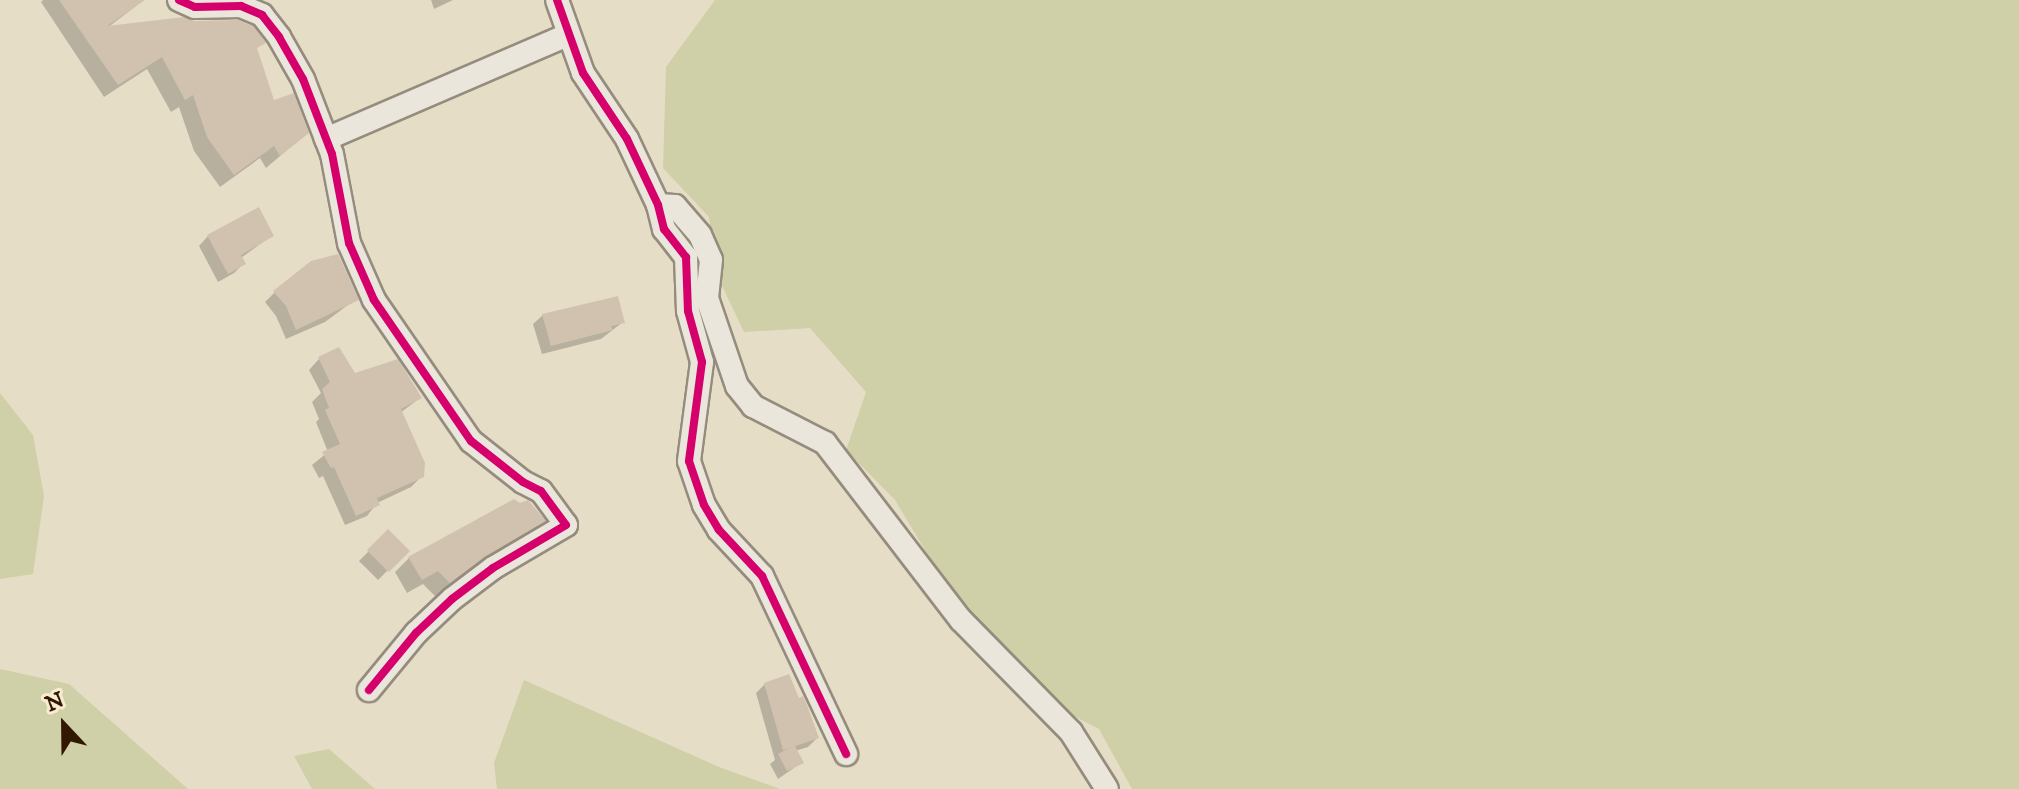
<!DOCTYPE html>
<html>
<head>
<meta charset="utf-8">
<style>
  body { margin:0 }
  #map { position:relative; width:2019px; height:789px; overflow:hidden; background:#e6ddc7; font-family:"IM FELL DW Pica",serif }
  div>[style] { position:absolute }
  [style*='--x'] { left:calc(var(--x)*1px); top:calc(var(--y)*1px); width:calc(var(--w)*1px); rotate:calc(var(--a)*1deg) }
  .green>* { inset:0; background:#cfcfa8 }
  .shadow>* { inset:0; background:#0003; transform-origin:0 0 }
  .building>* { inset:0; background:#d1c2b0; transform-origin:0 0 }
  .roads { filter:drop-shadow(2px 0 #958c7d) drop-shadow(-2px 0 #958c7d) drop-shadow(0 2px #958c7d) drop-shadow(0 -2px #958c7d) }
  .street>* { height:22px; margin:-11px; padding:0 11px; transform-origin:11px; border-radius:11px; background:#eae6db }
  .cycleway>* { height:8px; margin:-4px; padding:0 4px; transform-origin:4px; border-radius:4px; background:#d6006c }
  span { translate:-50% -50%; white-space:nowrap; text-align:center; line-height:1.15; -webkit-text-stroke:6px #f7ecd2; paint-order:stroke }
  .north { position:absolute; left:24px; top:685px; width:80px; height:80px; -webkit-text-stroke:6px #f7ecd2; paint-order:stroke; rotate:338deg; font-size:22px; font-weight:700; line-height:32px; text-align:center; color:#331801 }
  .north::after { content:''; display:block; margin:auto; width:28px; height:36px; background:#331801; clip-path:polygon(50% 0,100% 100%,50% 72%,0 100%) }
</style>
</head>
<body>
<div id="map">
  <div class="green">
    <i style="clip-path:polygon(715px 0,2019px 0,2019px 789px,1132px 789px,1099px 729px,1068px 713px,987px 654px,895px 500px,846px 450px,866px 392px,810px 328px,744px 332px,715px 271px,709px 217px,663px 168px,666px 67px)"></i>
    <i style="clip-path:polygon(0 393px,33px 435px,44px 496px,33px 574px,0 579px)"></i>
    <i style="clip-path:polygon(0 669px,69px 684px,188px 789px,0 789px)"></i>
    <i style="clip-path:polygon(524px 680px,719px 767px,780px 789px,497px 789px,494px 763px)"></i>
    <i style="clip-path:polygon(329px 749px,375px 789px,312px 789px,294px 756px)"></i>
  </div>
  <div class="shadow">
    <i style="clip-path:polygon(43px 0,144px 0,107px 28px,263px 42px,255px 50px,273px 103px,307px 133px,266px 168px,260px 158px,220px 187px,194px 151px,179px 107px,171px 112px,147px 69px,104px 97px,41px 2px)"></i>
    <i style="clip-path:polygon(431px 0,453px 0,434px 9px)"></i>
    <i style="clip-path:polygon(208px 236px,271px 236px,241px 258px,244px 263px,234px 273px,218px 282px,199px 246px)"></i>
    <i style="clip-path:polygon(275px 292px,356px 299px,325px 322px,286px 339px,276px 316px,265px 302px)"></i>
    <i style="clip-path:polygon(543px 315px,623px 322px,601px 339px,542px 354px,533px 324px)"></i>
    <i style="clip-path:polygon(319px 359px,354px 375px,420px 398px,400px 413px,422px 476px,411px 487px,377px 503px,367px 516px,345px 525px,323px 476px,319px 478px,312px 465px,328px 452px,316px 422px,319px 419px,312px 402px,321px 393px,309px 370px)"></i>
    <i style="clip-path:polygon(543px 521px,529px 534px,469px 570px,435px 596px,423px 584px,407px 593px,395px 572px,409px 558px)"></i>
    <i style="left:388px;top:532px;width:27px;height:41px;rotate:45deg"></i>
    <i style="clip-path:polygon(765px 684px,817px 738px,808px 747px,795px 751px,801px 763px,778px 779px,770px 764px,775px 760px,756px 693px)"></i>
  </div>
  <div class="building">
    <i style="clip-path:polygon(59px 0,145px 0,107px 26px,184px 17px,195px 21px,238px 20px,253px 26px,266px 43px,257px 48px,274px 100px,294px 93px,309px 133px,280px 156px,274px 146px,234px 175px,207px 137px,193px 95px,185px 100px,162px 57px,118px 85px)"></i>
    <i style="clip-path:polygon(259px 207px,274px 236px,241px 255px,246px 264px,228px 274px,207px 235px)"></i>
    <i style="clip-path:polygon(338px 254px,359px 300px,296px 330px,286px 306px,273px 291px,311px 261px)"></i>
    <i style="clip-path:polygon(618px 296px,625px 323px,611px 326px,613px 330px,551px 346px,542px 314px)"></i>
    <i style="clip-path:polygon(339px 347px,355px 373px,398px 359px,422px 398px,401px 409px,425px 463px,424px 477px,377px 498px,380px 505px,356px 516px,334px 467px,331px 468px,322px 452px,340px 444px,325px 410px,329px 408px,322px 389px,330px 382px,318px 357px)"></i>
    <i style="clip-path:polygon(514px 499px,520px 503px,528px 500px,546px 521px,486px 556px,450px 583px,438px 571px,422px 580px,408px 557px)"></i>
    <i style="left:388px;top:529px;width:31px;height:30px;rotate:45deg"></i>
    <i style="clip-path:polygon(789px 674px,799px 698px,803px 696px,807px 705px,819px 738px,795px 746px,804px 763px,787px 771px,778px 754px,789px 748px,783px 750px,764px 683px)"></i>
  </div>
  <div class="roads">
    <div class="street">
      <i style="--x:179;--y:0;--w:17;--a:24"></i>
      <i style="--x:195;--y:7;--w:46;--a:-1.2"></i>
      <i style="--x:241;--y:6;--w:23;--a:23"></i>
      <i style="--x:262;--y:15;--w:28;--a:52"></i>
      <i style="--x:279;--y:37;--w:48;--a:60.3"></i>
      <i style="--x:303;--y:79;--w:80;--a:68.9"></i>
      <i style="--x:332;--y:154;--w:91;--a:79.2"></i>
      <i style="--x:349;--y:243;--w:62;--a:66.3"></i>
      <i style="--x:374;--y:300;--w:171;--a:55.5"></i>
      <i style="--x:471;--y:441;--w:66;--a:38.3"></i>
      <i style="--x:523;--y:482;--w:20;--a:27"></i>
      <i style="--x:541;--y:491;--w:42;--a:53.7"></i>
      <i style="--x:566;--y:525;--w:85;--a:149.5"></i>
      <i style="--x:493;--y:568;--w:51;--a:142.9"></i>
      <i style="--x:452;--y:599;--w:50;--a:136.6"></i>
      <i style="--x:416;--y:633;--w:74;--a:129.5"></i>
      <i style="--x:557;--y:0;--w:77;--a:70.4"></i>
      <i style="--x:583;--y:73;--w:79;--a:56.3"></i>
      <i style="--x:627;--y:139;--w:73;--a:64.8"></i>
      <i style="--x:658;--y:205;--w:25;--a:76"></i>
      <i style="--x:664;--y:229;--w:36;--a:52"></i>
      <i style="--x:686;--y:257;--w:54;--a:87.9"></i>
      <i style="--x:688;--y:311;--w:53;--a:74.6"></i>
      <i style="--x:702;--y:362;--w:100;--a:97.5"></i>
      <i style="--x:689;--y:461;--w:46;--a:71.2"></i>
      <i style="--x:704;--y:505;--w:29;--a:59"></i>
      <i style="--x:719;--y:530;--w:63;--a:46.9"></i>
      <i style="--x:762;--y:576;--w:197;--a:64.7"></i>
      <i style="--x:326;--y:139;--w:263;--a:-23.3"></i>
      <i style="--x:658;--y:205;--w:17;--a:3"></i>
      <i style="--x:675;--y:206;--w:38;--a:49"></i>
      <i style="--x:700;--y:235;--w:27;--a:66"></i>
      <i style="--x:711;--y:260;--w:38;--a:96"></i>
      <i style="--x:707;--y:298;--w:93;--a:71.2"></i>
      <i style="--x:737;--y:386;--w:26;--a:51"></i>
      <i style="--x:753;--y:406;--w:81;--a:27.2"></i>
      <i style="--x:825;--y:443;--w:223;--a:52.5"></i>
      <i style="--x:961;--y:620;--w:157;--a:45.5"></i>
      <i style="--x:1071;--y:732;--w:67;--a:57.7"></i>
    </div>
  </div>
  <div class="cycleway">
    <i style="--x:179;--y:0;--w:17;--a:24"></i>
    <i style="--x:195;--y:7;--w:46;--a:-1.2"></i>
    <i style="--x:241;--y:6;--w:23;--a:23"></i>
    <i style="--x:262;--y:15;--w:28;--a:52"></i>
    <i style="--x:279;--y:37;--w:48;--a:60.3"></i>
    <i style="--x:303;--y:79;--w:80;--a:68.9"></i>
    <i style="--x:332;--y:154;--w:91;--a:79.2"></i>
    <i style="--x:349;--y:243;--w:62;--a:66.3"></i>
    <i style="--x:374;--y:300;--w:171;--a:55.5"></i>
    <i style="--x:471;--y:441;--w:66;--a:38.3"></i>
    <i style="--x:523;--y:482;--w:20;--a:27"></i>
    <i style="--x:541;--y:491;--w:42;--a:53.7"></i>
    <i style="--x:566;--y:525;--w:85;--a:149.5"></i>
    <i style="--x:493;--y:568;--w:51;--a:142.9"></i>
    <i style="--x:452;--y:599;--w:50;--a:136.6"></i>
    <i style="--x:416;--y:633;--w:74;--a:129.5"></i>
    <i style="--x:557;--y:0;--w:77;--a:70.4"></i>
    <i style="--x:583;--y:73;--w:79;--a:56.3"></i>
    <i style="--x:627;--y:139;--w:73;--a:64.8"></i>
    <i style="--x:658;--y:205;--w:25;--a:76"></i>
    <i style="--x:664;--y:229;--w:36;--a:52"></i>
    <i style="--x:686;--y:257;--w:54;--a:87.9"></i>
    <i style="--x:688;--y:311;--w:53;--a:74.6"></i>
    <i style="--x:702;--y:362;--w:100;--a:97.5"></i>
    <i style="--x:689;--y:461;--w:46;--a:71.2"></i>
    <i style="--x:704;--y:505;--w:29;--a:59"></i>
    <i style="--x:719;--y:530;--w:63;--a:46.9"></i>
    <i style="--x:762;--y:576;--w:197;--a:64.7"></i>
  </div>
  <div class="north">N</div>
</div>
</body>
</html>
